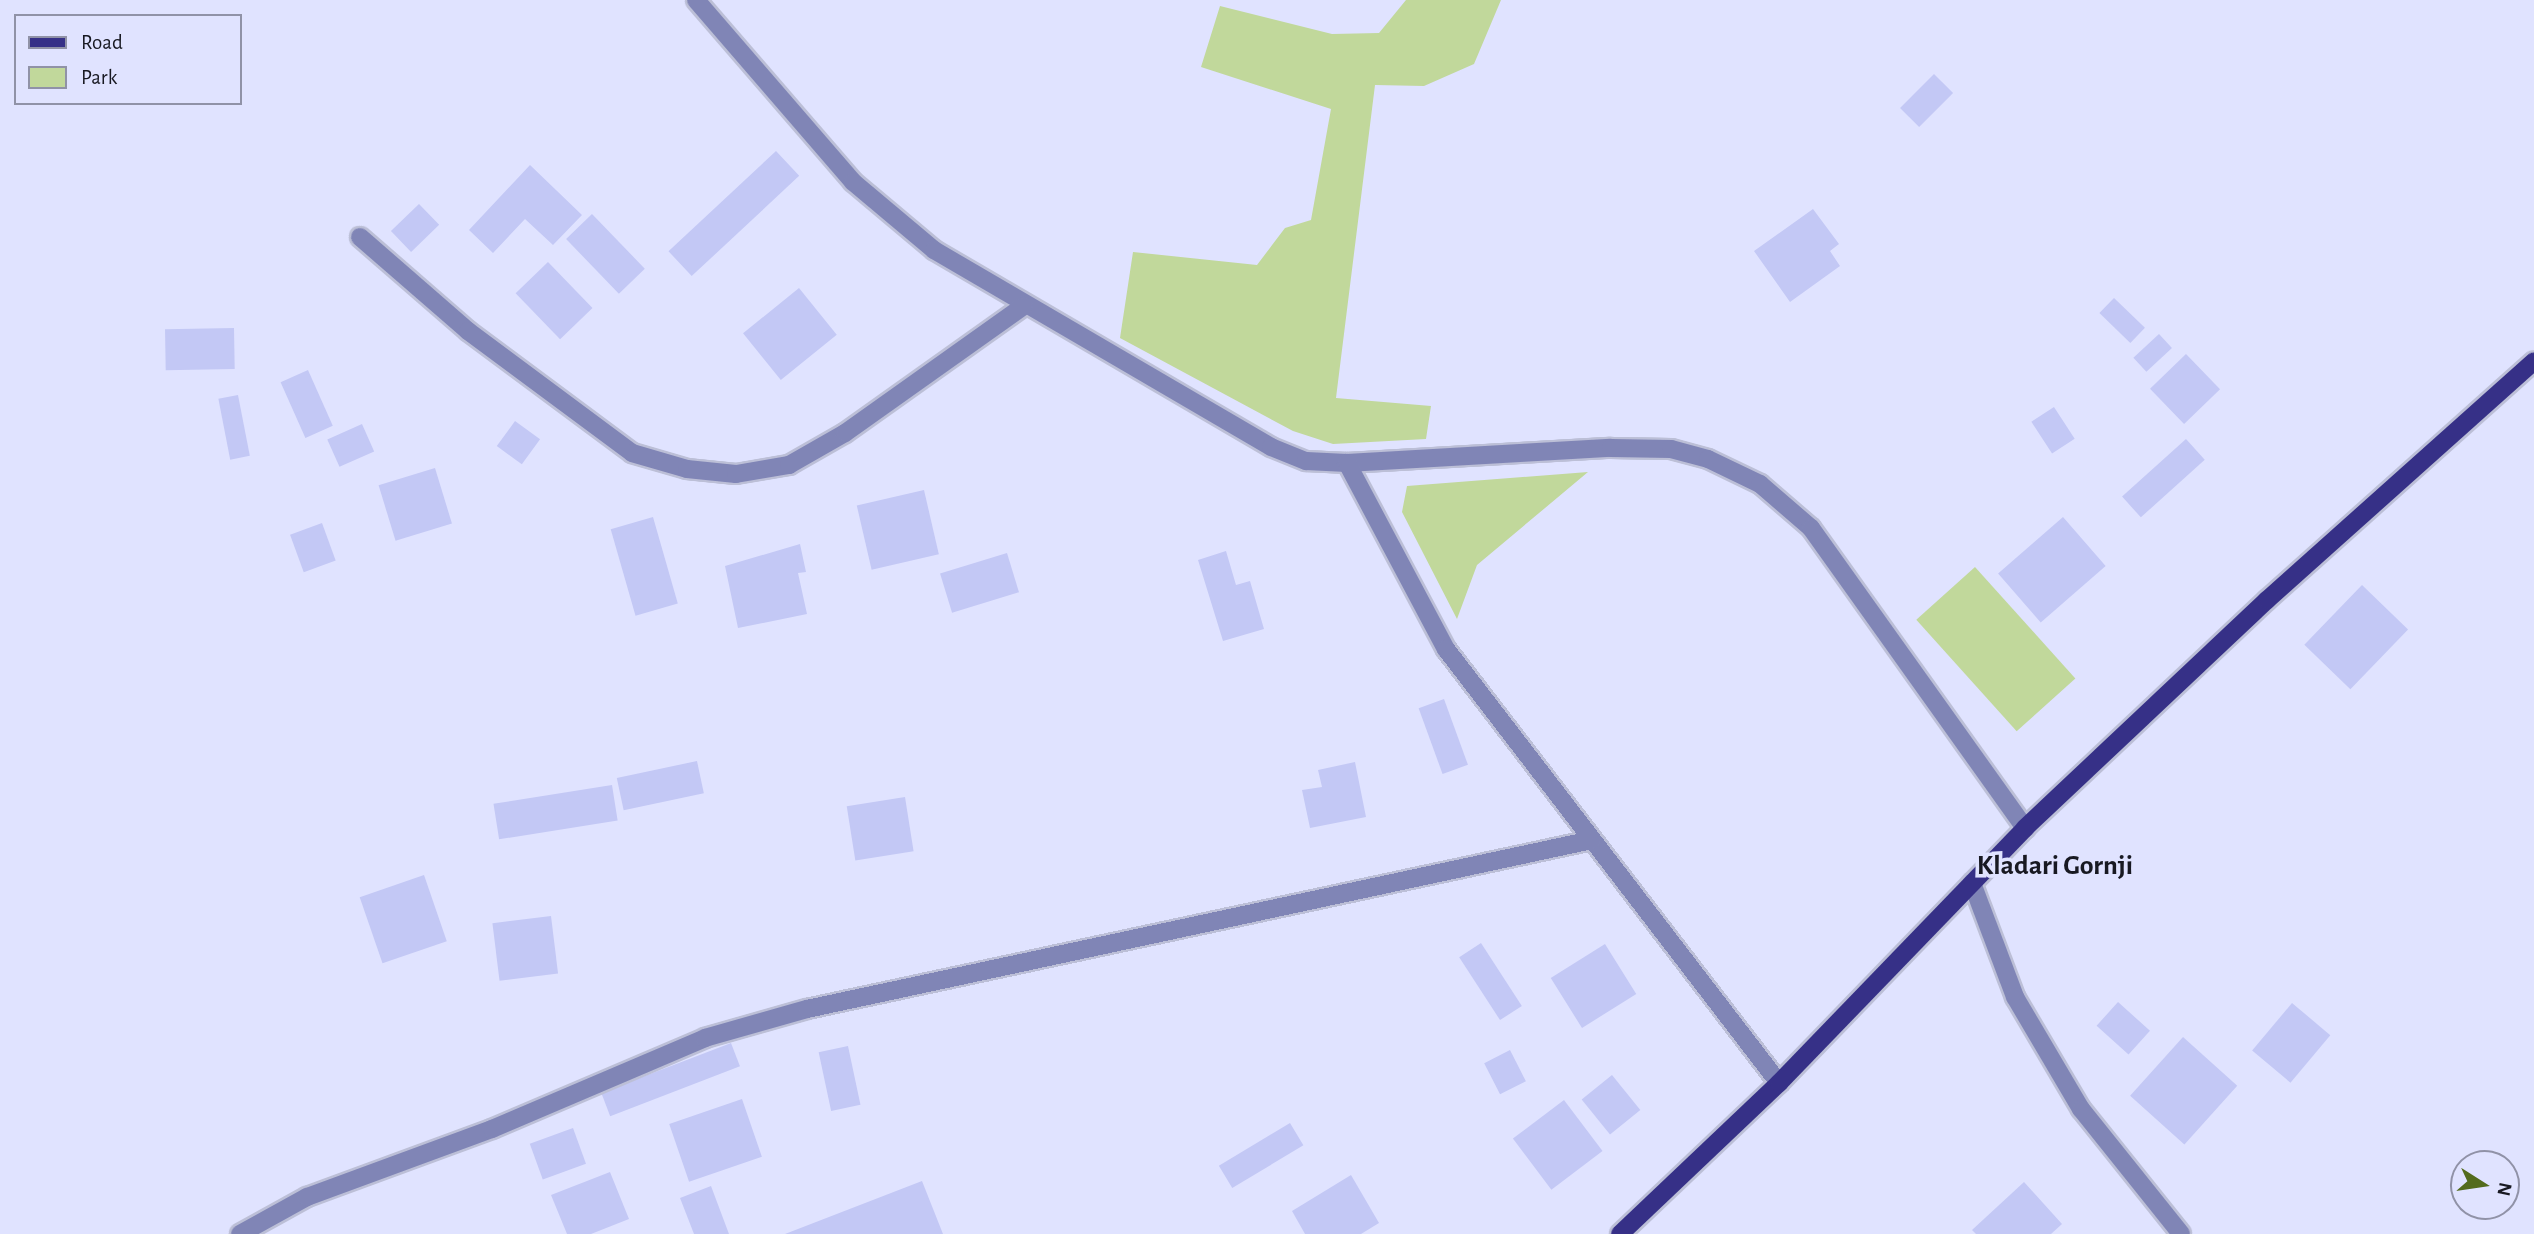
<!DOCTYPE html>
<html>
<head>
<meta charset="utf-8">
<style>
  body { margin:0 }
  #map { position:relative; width:2534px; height:1234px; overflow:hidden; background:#e0e3ff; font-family:"Alegreya Sans",sans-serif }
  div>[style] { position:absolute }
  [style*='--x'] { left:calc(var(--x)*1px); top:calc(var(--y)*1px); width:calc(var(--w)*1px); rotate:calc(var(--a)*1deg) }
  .green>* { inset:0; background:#c1d89b; transform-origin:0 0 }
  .building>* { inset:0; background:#c3c8f5; transform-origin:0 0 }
  .roads { filter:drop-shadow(2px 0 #bcbfd7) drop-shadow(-2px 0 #bcbfd7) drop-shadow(0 2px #bcbfd7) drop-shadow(0 -2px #bcbfd7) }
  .minor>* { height:18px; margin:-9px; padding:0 9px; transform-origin:9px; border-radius:9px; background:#8085b6 }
  .primary>* { height:18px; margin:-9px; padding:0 9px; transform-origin:9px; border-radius:9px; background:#363087 }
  span { translate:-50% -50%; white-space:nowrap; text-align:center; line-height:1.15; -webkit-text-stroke:7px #e0e3ff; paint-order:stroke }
  .quarter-label { font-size:28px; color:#181922; font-weight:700 }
  .legend { position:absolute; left:14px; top:14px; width:228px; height:91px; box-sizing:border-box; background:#e0e3ff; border:2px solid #9092a7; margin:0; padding:9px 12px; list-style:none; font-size:21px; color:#181922 }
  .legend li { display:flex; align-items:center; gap:14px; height:35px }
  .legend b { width:35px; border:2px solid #9092a7 }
  .north { position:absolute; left:2450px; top:1150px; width:70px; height:70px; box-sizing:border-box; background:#e0e3ff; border:2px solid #9092a7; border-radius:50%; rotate:102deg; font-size:19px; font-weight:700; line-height:28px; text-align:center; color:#181922 }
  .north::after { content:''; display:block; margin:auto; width:24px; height:32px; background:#536b1c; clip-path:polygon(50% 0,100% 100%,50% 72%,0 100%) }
</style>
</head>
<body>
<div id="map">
  <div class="green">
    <i style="clip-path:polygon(1406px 0,1501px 0,1474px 64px,1424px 86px,1375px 85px,1336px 398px,1431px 406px,1426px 439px,1333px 444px,1293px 431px,1120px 338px,1133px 252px,1257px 265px,1285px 228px,1311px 220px,1331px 109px,1201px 67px,1220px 6px,1332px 34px,1379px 33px)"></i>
    <i style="clip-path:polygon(1588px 472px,1477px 565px,1457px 619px,1402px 512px,1407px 486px)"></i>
    <i style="left:1975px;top:567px;width:150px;height:79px;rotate:48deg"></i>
  </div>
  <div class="building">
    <i style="left:1934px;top:74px;width:27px;height:48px;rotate:45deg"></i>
    <i style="left:776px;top:151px;width:34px;height:147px;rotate:47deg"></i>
    <i style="clip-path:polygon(530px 165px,582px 215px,553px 245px,525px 219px,493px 253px,469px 230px)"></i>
    <i style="left:419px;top:204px;width:29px;height:39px;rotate:46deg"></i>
    <i style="clip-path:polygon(1813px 209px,1839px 244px,1830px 251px,1840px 266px,1790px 302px,1754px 251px)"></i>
    <i style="left:592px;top:214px;width:76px;height:36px;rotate:46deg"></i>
    <i style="left:548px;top:262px;width:64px;height:45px;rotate:46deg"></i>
    <i style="left:799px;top:288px;width:60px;height:72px;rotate:51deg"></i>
    <i style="left:2114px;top:298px;width:43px;height:21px;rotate:44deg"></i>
    <i style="left:234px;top:328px;width:41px;height:69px;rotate:89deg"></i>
    <i style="left:2159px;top:334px;width:19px;height:35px;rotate:47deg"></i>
    <i style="left:2186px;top:354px;width:49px;height:50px;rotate:46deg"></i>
    <i style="left:308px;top:370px;width:61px;height:30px;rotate:66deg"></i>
    <i style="left:238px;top:395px;width:62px;height:20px;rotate:79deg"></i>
    <i style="left:2054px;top:407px;width:38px;height:27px;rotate:57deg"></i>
    <i style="left:515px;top:421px;width:31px;height:31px;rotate:36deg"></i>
    <i style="left:362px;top:424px;width:30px;height:38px;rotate:66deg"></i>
    <i style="left:2186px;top:439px;width:28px;height:86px;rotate:48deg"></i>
    <i style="left:435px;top:468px;width:58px;height:59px;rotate:73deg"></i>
    <i style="left:924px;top:490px;width:66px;height:69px;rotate:77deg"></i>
    <i style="left:653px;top:517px;width:90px;height:44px;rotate:74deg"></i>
    <i style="left:2063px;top:517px;width:65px;height:86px;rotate:49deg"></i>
    <i style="left:322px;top:523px;width:40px;height:34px;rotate:70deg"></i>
    <i style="clip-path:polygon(800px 544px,806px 572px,798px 573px,807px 614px,738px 628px,725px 566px)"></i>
    <i style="clip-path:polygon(1226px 551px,1236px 585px,1250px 581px,1264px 629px,1223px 641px,1198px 560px)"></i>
    <i style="left:1007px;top:553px;width:41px;height:70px;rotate:73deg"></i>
    <i style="left:2362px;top:585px;width:64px;height:83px;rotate:44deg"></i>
    <i style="left:1444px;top:699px;width:70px;height:27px;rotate:70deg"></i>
    <i style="left:697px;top:761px;width:33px;height:82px;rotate:78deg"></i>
    <i style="clip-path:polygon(1355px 762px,1366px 817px,1310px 828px,1302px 790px,1322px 787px,1318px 770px)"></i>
    <i style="left:612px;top:785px;width:36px;height:120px;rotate:81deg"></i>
    <i style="left:905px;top:797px;width:55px;height:59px;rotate:81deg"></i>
    <i style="left:424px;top:875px;width:70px;height:68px;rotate:71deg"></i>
    <i style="left:551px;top:916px;width:58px;height:59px;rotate:83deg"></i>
    <i style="left:1481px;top:943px;width:75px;height:26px;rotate:57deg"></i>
    <i style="left:1605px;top:944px;width:59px;height:64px;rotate:58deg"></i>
    <i style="left:2118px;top:1002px;width:43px;height:32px;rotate:42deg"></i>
    <i style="left:2292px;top:1003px;width:50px;height:62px;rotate:40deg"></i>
    <i style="left:2183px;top:1037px;width:73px;height:79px;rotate:42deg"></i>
    <i style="left:731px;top:1043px;width:25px;height:139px;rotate:69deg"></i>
    <i style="left:848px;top:1046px;width:60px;height:30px;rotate:78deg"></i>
    <i style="left:1510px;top:1050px;width:35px;height:29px;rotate:63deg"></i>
    <i style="left:1612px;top:1075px;width:45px;height:39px;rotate:51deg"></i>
    <i style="left:742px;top:1099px;width:61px;height:77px;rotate:71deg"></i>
    <i style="left:1564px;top:1100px;width:64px;height:64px;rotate:53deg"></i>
    <i style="left:1290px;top:1123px;width:26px;height:83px;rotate:59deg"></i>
    <i style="left:573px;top:1128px;width:38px;height:46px;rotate:70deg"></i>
    <i style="clip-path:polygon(610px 1172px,629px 1219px,591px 1234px,567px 1234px,551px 1195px)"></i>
    <i style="clip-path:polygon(1351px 1175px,1379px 1223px,1361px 1234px,1305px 1234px,1292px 1211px)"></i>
    <i style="clip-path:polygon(922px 1181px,943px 1234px,785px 1234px)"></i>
    <i style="clip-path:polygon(2024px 1182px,2062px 1224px,2051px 1234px,1976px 1234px,1972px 1230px)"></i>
    <i style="clip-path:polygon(711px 1186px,729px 1234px,694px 1234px,680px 1198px)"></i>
  </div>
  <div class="roads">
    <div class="minor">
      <i style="--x:696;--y:0;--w:240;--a:49.2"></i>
      <i style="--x:853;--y:182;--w:106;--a:40"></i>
      <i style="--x:934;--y:250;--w:390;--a:30.3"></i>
      <i style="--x:1271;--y:447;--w:38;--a:22"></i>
      <i style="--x:1306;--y:461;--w:41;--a:2.8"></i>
      <i style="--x:1347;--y:463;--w:264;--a:-3.3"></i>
      <i style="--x:1611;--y:448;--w:60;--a:1"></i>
      <i style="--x:1671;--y:449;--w:38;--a:15"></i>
      <i style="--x:1708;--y:459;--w:58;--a:25.7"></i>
      <i style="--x:1760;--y:484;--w:67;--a:40.8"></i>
      <i style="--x:1811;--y:528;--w:369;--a:54.5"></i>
      <i style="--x:360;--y:237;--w:143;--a:41"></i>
      <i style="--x:468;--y:331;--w:204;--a:36.6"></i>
      <i style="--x:632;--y:453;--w:57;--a:16.2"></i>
      <i style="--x:687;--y:469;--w:49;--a:5.8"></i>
      <i style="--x:736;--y:474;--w:54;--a:-9.6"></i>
      <i style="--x:789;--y:465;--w:64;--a:-29.7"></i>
      <i style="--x:845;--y:433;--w:219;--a:-35.4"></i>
      <i style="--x:1347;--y:463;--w:211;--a:62"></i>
      <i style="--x:1446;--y:649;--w:547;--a:52.5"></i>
      <i style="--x:1972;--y:883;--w:122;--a:69.3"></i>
      <i style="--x:2015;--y:997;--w:130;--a:59.5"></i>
      <i style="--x:2081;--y:1109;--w:160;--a:51.3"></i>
      <i style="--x:240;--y:1234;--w:77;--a:-28.9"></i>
      <i style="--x:307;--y:1197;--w:197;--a:-20.2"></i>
      <i style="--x:492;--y:1129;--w:232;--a:-23.1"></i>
      <i style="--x:705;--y:1038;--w:106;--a:-15.9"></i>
      <i style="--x:807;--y:1009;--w:803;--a:-12.15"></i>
    </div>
    <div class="primary">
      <i style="--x:1620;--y:1234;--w:219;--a:-43.5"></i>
      <i style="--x:1779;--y:1083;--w:354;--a:-46"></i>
      <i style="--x:2025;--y:828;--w:332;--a:-43.3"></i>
      <i style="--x:2267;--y:600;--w:358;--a:-41.8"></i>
    </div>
  </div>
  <div class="quarter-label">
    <span style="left:2055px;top:866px">Kladari Gornji</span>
  </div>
  <ul class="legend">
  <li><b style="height:9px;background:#363087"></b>Road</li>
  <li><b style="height:19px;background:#c1d89b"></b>Park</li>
  </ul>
  <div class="north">N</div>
</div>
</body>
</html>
